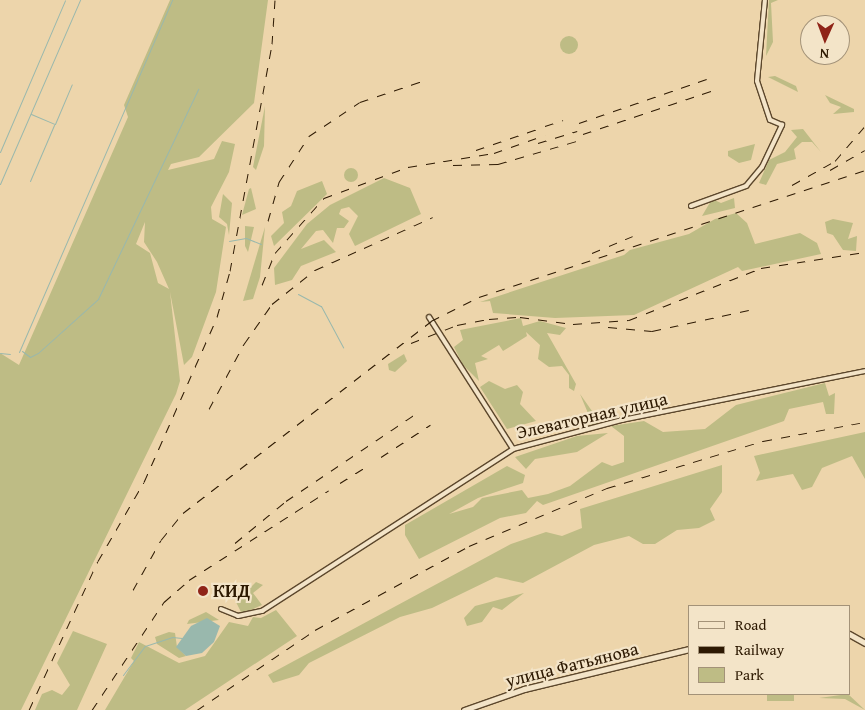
<!DOCTYPE html>
<html>
<head>
<meta charset="utf-8">
<style>
  body { margin:0 }
  #map { position:relative; width:865px; height:710px; overflow:hidden; background:#edd5ab; font-family:"Gentium Book Plus",serif }
  div>[style] { position:absolute }
  [style*='--x'] { left:calc(var(--x)*1px); top:calc(var(--y)*1px); width:calc(var(--w)*1px); rotate:calc(var(--a)*1deg) }
  .green>* { inset:0; background:#bebc85; transform-origin:0 0 }
  .round { border-radius:50% }
  .water>* { inset:0; background:#99b8ad }
  .stream>* { height:1px; margin:-0.5px; padding:0 0.5px; transform-origin:0.5px; border-radius:0.5px; background:#99b8ad }
  .roads { filter:drop-shadow(1px 0 #5c472c) drop-shadow(-1px 0 #5c472c) drop-shadow(0 1px #5c472c) drop-shadow(0 -1px #5c472c) }
  .minor>* { height:4px; margin:-2px; padding:0 2px; transform-origin:2px; border-radius:2px; background:#f3e4c8 }
  .tertiary>* { height:5px; margin:-2.5px; padding:0 2.5px; transform-origin:2.5px; border-radius:2.5px; background:#f3e4c8 }
  .rail>* { height:1px; margin-top:-0.5px; transform-origin:0; background:repeating-linear-gradient(90deg,#2c1801 0 9px,transparent 0 18px) }
  .dots>* { width:14px; height:14px; translate:-50% -50%; box-sizing:border-box; border:2px solid #f3e4c8; border-radius:50% }
  span { translate:-50% -50%; white-space:nowrap; text-align:center; line-height:1.15; -webkit-text-stroke:4.5px #f3e4c8; paint-order:stroke }
  .street-label { font-size:18px; color:#2c1801 }
  .poi-label { font-size:18px; color:#2c1801; font-weight:700 }
  .left { translate:0 -50%; text-align:left }
  .legend { position:absolute; left:688px; top:605px; width:162px; height:90px; box-sizing:border-box; background:#f3e4c8; border:1px solid #a39278; margin:0; padding:6px 9px; list-style:none; font-size:15px; color:#2c1801 }
  .legend li { display:flex; align-items:center; gap:10px; height:25px }
  .legend b { width:25px; border:1px solid #a39278 }
  .north { position:absolute; left:800px; top:15px; width:50px; height:50px; box-sizing:border-box; background:#f3e4c8; border:1px solid #a39278; border-radius:50%; rotate:182deg; font-size:14px; font-weight:700; line-height:20px; text-align:center; color:#2c1801 }
  .north::after { content:''; display:block; margin:auto; width:18px; height:22px; background:#8f2418; clip-path:polygon(50% 0,100% 100%,50% 72%,0 100%) }
</style>
</head>
<body>
<div id="map">
  <div class="green">
    <i style="clip-path:polygon(evenodd,170px 0,268px 0,254px 103px,199px 157px,171px 164px,168px 170px,214px 159px,222px 141px,235px 144px,229px 172px,211px 207px,212px 219px,226px 227px,216px 292px,192px 357px,184px 365px,170px 292px,180px 381px,176px 394px,21px 710px,0 710px,0 353px,19px 365px,128px 117px,124px 105px,170px 0,145px 222px,144px 242px,157px 262px,169px 289px,158px 283px,150px 253px,136px 244px,145px 222px)"></i>
    <i style="clip-path:polygon(769px 0,778px 0,771px 3px,773px 42px,766px 56px)"></i>
    <i class="round" style="left:560px;top:36px;width:18px;height:18px"></i>
    <i style="clip-path:polygon(775px 76px,796px 86px,798px 92px,768px 77px)"></i>
    <i style="clip-path:polygon(825px 95px,854px 109px,854px 112px,833px 114px,841px 107px,830px 103px)"></i>
    <i style="clip-path:polygon(265px 106px,264px 146px,256px 170px,253px 167px)"></i>
    <i style="clip-path:polygon(803px 129px,821px 152px,812px 142px,802px 142px,794px 149px,796px 159px,777px 164px,766px 185px,759px 183px,769px 160px,785px 152px,797px 137px,791px 130px)"></i>
    <i style="clip-path:polygon(755px 144px,751px 160px,739px 163px,728px 156px,728px 151px)"></i>
    <i class="round" style="left:344px;top:168px;width:14px;height:14px"></i>
    <i style="clip-path:polygon(384px 178px,410px 188px,421px 214px,355px 246px,349px 234px,358px 216px,349px 207px,341px 209px,339px 214px,349px 221px,344px 228px,337px 228px,333px 243px,323px 230px,316px 231px,301px 249px,324px 240px,336px 252px,301px 266px,292px 280px,275px 285px,274px 268px,307px 224px,330px 205px)"></i>
    <i style="clip-path:polygon(322px 181px,327px 194px,274px 246px,271px 236px,284px 223px,282px 212px,291px 206px,297px 191px)"></i>
    <i style="clip-path:polygon(251px 188px,256px 209px,242px 215px,249px 189px)"></i>
    <i style="clip-path:polygon(223px 194px,232px 203px,229px 235px,227px 224px,219px 217px)"></i>
    <i style="clip-path:polygon(734px 198px,735px 208px,702px 216px,712px 199px,721px 203px)"></i>
    <i style="clip-path:polygon(736px 213px,747px 223px,755px 244px,800px 233px,817px 243px,821px 254px,742px 271px,738px 267px,634px 315px,555px 318px,493px 313px,490px 301px,480px 302px,624px 255px,630px 250px,689px 234px,715px 219px)"></i>
    <i style="clip-path:polygon(833px 219px,853px 223px,848px 239px,857px 236px,856px 251px,843px 250px,833px 235px,827px 233px,825px 222px)"></i>
    <i style="clip-path:polygon(245px 226px,254px 227px,248px 252px,245px 246px)"></i>
    <i style="clip-path:polygon(265px 227px,260px 277px,253px 299px,243px 301px)"></i>
    <i style="clip-path:polygon(521px 318px,523px 326px,540px 321px,566px 328px,560px 335px,547px 333px,576px 384px,574px 391px,569px 388px,569px 375px,562px 366px,549px 367px,538px 359px,540px 345px,526px 332px,527px 336px,503px 351px,499px 345px,481px 356px,488px 359px,475px 363px,479px 381px,463px 365px,454px 347px,463px 340px,460px 330px)"></i>
    <i style="clip-path:polygon(404px 354px,407px 361px,395px 372px,389px 370px,388px 364px)"></i>
    <i style="clip-path:polygon(489px 381px,505px 389px,517px 385px,523px 392px,520px 404px,536px 421px,507px 429px,480px 387px)"></i>
    <i style="clip-path:polygon(825px 383px,829px 396px,835px 393px,834px 414px,826px 414px,823px 402px,789px 409px,784px 421px,543px 505px,537px 501px,526px 513px,500px 518px,419px 559px,405px 535px,405px 525px,507px 466px,525px 475px,523px 483px,478px 498px,449px 514px,473px 507px,482px 498px,522px 490px,528px 498px,548px 494px,570px 486px,602px 462px,612px 466px,624px 462px,624px 436px,611px 426px,644px 421px,663px 432px,705px 429px,736px 405px)"></i>
    <i style="clip-path:polygon(580px 394px,599px 421px,596px 425px,584px 424px,590px 418px)"></i>
    <i style="clip-path:polygon(865px 432px,865px 479px,852px 456px,822px 468px,812px 487px,802px 490px,793px 474px,756px 481px,760px 473px,754px 456px)"></i>
    <i style="clip-path:polygon(608px 433px,577px 452px,535px 459px,526px 469px,515px 457px,577px 436px)"></i>
    <i style="clip-path:polygon(722px 465px,722px 492px,710px 509px,715px 520px,699px 528px,677px 530px,655px 544px,643px 544px,629px 536px,594px 545px,523px 583px,496px 577px,432px 608px,400px 617px,309px 663px,299px 675px,273px 683px,268px 675px,511px 544px,546px 532px,562px 536px,582px 528px,580px 509px)"></i>
    <i style="clip-path:polygon(256px 582px,263px 585px,253px 593px,262px 605px,242px 614px,236px 602px)"></i>
    <i style="clip-path:polygon(524px 593px,502px 610px,493px 607px,482px 622px,467px 626px,464px 618px,475px 606px)"></i>
    <i style="clip-path:polygon(276px 610px,297px 636px,185px 710px,105px 710px,134px 661px,131px 658px,139px 642px,179px 663px,205px 656px,229px 622px,248px 626px,253px 617px,261px 618px)"></i>
    <i style="clip-path:polygon(206px 612px,219px 620px,187px 624px,189px 620px)"></i>
    <i style="clip-path:polygon(73px 631px,107px 644px,77px 710px,35px 710px,42px 694px,52px 690px,62px 695px,70px 685px,57px 663px)"></i>
    <i style="clip-path:polygon(169px 632px,175px 633px,177px 647px,186px 656px,179px 658px,157px 644px,155px 637px)"></i>
    <i style="clip-path:polygon(848px 694px,865px 710px,845px 699px,819px 698px)"></i>
    <i style="left:767px;top:695px;width:27px;height:6px"></i>
  </div>
  <div class="water">
    <i style="clip-path:polygon(207px 618px,220px 626px,214px 642px,202px 653px,186px 656px,176px 647px,191px 626px)"></i>
  </div>
  <div class="stream">
    <i style="--x:31;--y:114;--w:26;--a:23"></i>
    <i style="--x:55;--y:124;--w:43;--a:-67"></i>
    <i style="--x:0;--y:152;--w:165;--a:-66.8"></i>
    <i style="--x:30;--y:181;--w:61;--a:-66.8"></i>
    <i style="--x:0;--y:184;--w:201;--a:-66.5"></i>
    <i style="--x:229;--y:241;--w:17;--a:-10"></i>
    <i style="--x:246;--y:238;--w:16;--a:22"></i>
    <i style="--x:298;--y:294;--w:26;--a:28"></i>
    <i style="--x:321;--y:306;--w:47;--a:61.8"></i>
    <i style="--x:22;--y:351;--w:10;--a:37"></i>
    <i style="--x:30;--y:357;--w:9;--a:-27"></i>
    <i style="--x:38;--y:353;--w:81;--a:-42"></i>
    <i style="--x:98;--y:299;--w:233;--a:-64.5"></i>
    <i style="--x:19;--y:352;--w:384;--a:-66.5"></i>
    <i style="--x:0;--y:353;--w:10;--a:6"></i>
    <i style="--x:123;--y:675;--w:36;--a:-53"></i>
    <i style="--x:145;--y:646;--w:28;--a:-18"></i>
    <i style="--x:172;--y:637;--w:10;--a:6"></i>
  </div>
  <div class="roads">
    <div class="minor">
      <i style="--x:691;--y:206;--w:59;--a:-20"></i>
      <i style="--x:746;--y:186;--w:25;--a:-50"></i>
      <i style="--x:762;--y:167;--w:47;--a:-64.5"></i>
      <i style="--x:782;--y:125;--w:13;--a:-157"></i>
      <i style="--x:770;--y:120;--w:41;--a:-108.4"></i>
      <i style="--x:757;--y:81;--w:81;--a:-84.4"></i>
      <i style="--x:429;--y:317;--w:156;--a:57.5"></i>
      <i style="--x:221;--y:609;--w:18;--a:22"></i>
      <i style="--x:238;--y:616;--w:25;--a:-12"></i>
      <i style="--x:262;--y:611;--w:299;--a:-32.8"></i>
      <i style="--x:513;--y:449;--w:113;--a:-14.9"></i>
      <i style="--x:622;--y:420;--w:248;--a:-11.4"></i>
    </div>
    <div class="tertiary">
      <i style="--x:849;--y:634;--w:18;--a:29"></i>
      <i style="--x:464;--y:710;--w:64;--a:-19.3"></i>
      <i style="--x:524;--y:689;--w:170;--a:-13.6"></i>
    </div>
  </div>
  <div class="rail">
    <i style="--x:579;--y:123;--w:135;--a:-19"></i>
    <i style="--x:545;--y:126;--w:19;--a:-18"></i>
    <i style="--x:583;--y:134;--w:135;--a:-18.6"></i>
    <i style="--x:538;--y:143;--w:41;--a:-17.1"></i>
    <i style="--x:476;--y:150;--w:71;--a:-18.9"></i>
    <i style="--x:453;--y:165;--w:45;--a:-1.3"></i>
    <i style="--x:498;--y:164;--w:85;--a:-16.3"></i>
    <i style="--x:830;--y:170;--w:40;--a:-29.7"></i>
    <i style="--x:792;--y:185;--w:49;--a:-29.2"></i>
    <i style="--x:835;--y:161;--w:46;--a:-49.4"></i>
    <i style="--x:268;--y:221;--w:41;--a:-74.2"></i>
    <i style="--x:279;--y:182;--w:55;--a:-56.9"></i>
    <i style="--x:309;--y:136;--w:61;--a:-33.7"></i>
    <i style="--x:360;--y:102;--w:65;--a:-18.7"></i>
    <i style="--x:592;--y:253;--w:44;--a:-22.5"></i>
    <i style="--x:262;--y:285;--w:35;--a:-68"></i>
    <i style="--x:275;--y:253;--w:74;--a:-48.3"></i>
    <i style="--x:324;--y:198;--w:90;--a:-20.3"></i>
    <i style="--x:408;--y:167;--w:87;--a:-9.2"></i>
    <i style="--x:494;--y:153;--w:54;--a:-19.4"></i>
    <i style="--x:608;--y:327;--w:44;--a:5.2"></i>
    <i style="--x:652;--y:331;--w:99;--a:-12.2"></i>
    <i style="--x:411;--y:343;--w:49;--a:-21.4"></i>
    <i style="--x:457;--y:325;--w:33;--a:-11"></i>
    <i style="--x:489;--y:319;--w:31;--a:-4"></i>
    <i style="--x:520;--y:317;--w:53;--a:7.5"></i>
    <i style="--x:573;--y:324;--w:56;--a:-4.1"></i>
    <i style="--x:629;--y:320;--w:142;--a:-21.5"></i>
    <i style="--x:761;--y:268;--w:105;--a:-8.7"></i>
    <i style="--x:209;--y:409;--w:74;--a:-61.7"></i>
    <i style="--x:244;--y:344;--w:49;--a:-55"></i>
    <i style="--x:272;--y:304;--w:55;--a:-38.3"></i>
    <i style="--x:315;--y:270;--w:129;--a:-24.2"></i>
    <i style="--x:381;--y:457;--w:59;--a:-33.1"></i>
    <i style="--x:340;--y:483;--w:34;--a:-32"></i>
    <i style="--x:235;--y:543;--w:66;--a:-39.5"></i>
    <i style="--x:286;--y:501;--w:161;--a:-33.9"></i>
    <i style="--x:133;--y:590;--w:57;--a:-60.8"></i>
    <i style="--x:161;--y:540;--w:35;--a:-51"></i>
    <i style="--x:183;--y:513;--w:314;--a:-37.7"></i>
    <i style="--x:431;--y:321;--w:54;--a:-26.6"></i>
    <i style="--x:479;--y:297;--w:406;--a:-18.2"></i>
    <i style="--x:29;--y:710;--w:164;--a:-65.2"></i>
    <i style="--x:98;--y:561;--w:91;--a:-59.8"></i>
    <i style="--x:144;--y:482;--w:180;--a:-66.1"></i>
    <i style="--x:217;--y:317;--w:48;--a:-74.2"></i>
    <i style="--x:230;--y:271;--w:231;--a:-79.5"></i>
    <i style="--x:272;--y:44;--w:44;--a:-86.1"></i>
    <i style="--x:92;--y:710;--w:130;--a:-56.3"></i>
    <i style="--x:164;--y:602;--w:33;--a:-41"></i>
    <i style="--x:189;--y:580;--w:166;--a:-32.7"></i>
    <i style="--x:197;--y:710;--w:143;--a:-34.1"></i>
    <i style="--x:315;--y:630;--w:175;--a:-28.6"></i>
    <i style="--x:469;--y:546;--w:150;--a:-22.8"></i>
    <i style="--x:607;--y:488;--w:163;--a:-16.8"></i>
    <i style="--x:763;--y:441;--w:104;--a:-10.6"></i>
  </div>
  <div class="dots">
    <i style="left:203px;top:591px;background:#8f2418"></i>
  </div>
  <div class="street-label">
    <span style="left:592px;top:416px;rotate:-13deg">Элеваторная улица</span>
    <span style="left:572px;top:665px;rotate:-14deg">улица Фатьянова</span>
  </div>
  <div class="poi-label">
    <span class="left" style="left:213px;top:591px">КИД</span>
  </div>
  <ul class="legend">
  <li><b style="height:6px;background:#f3e4c8"></b>Road</li>
  <li><b style="height:6px;background:#2c1801"></b>Railway</li>
  <li><b style="height:14px;background:#bebc85"></b>Park</li>
  </ul>
  <div class="north">N</div>
</div>
</body>
</html>
